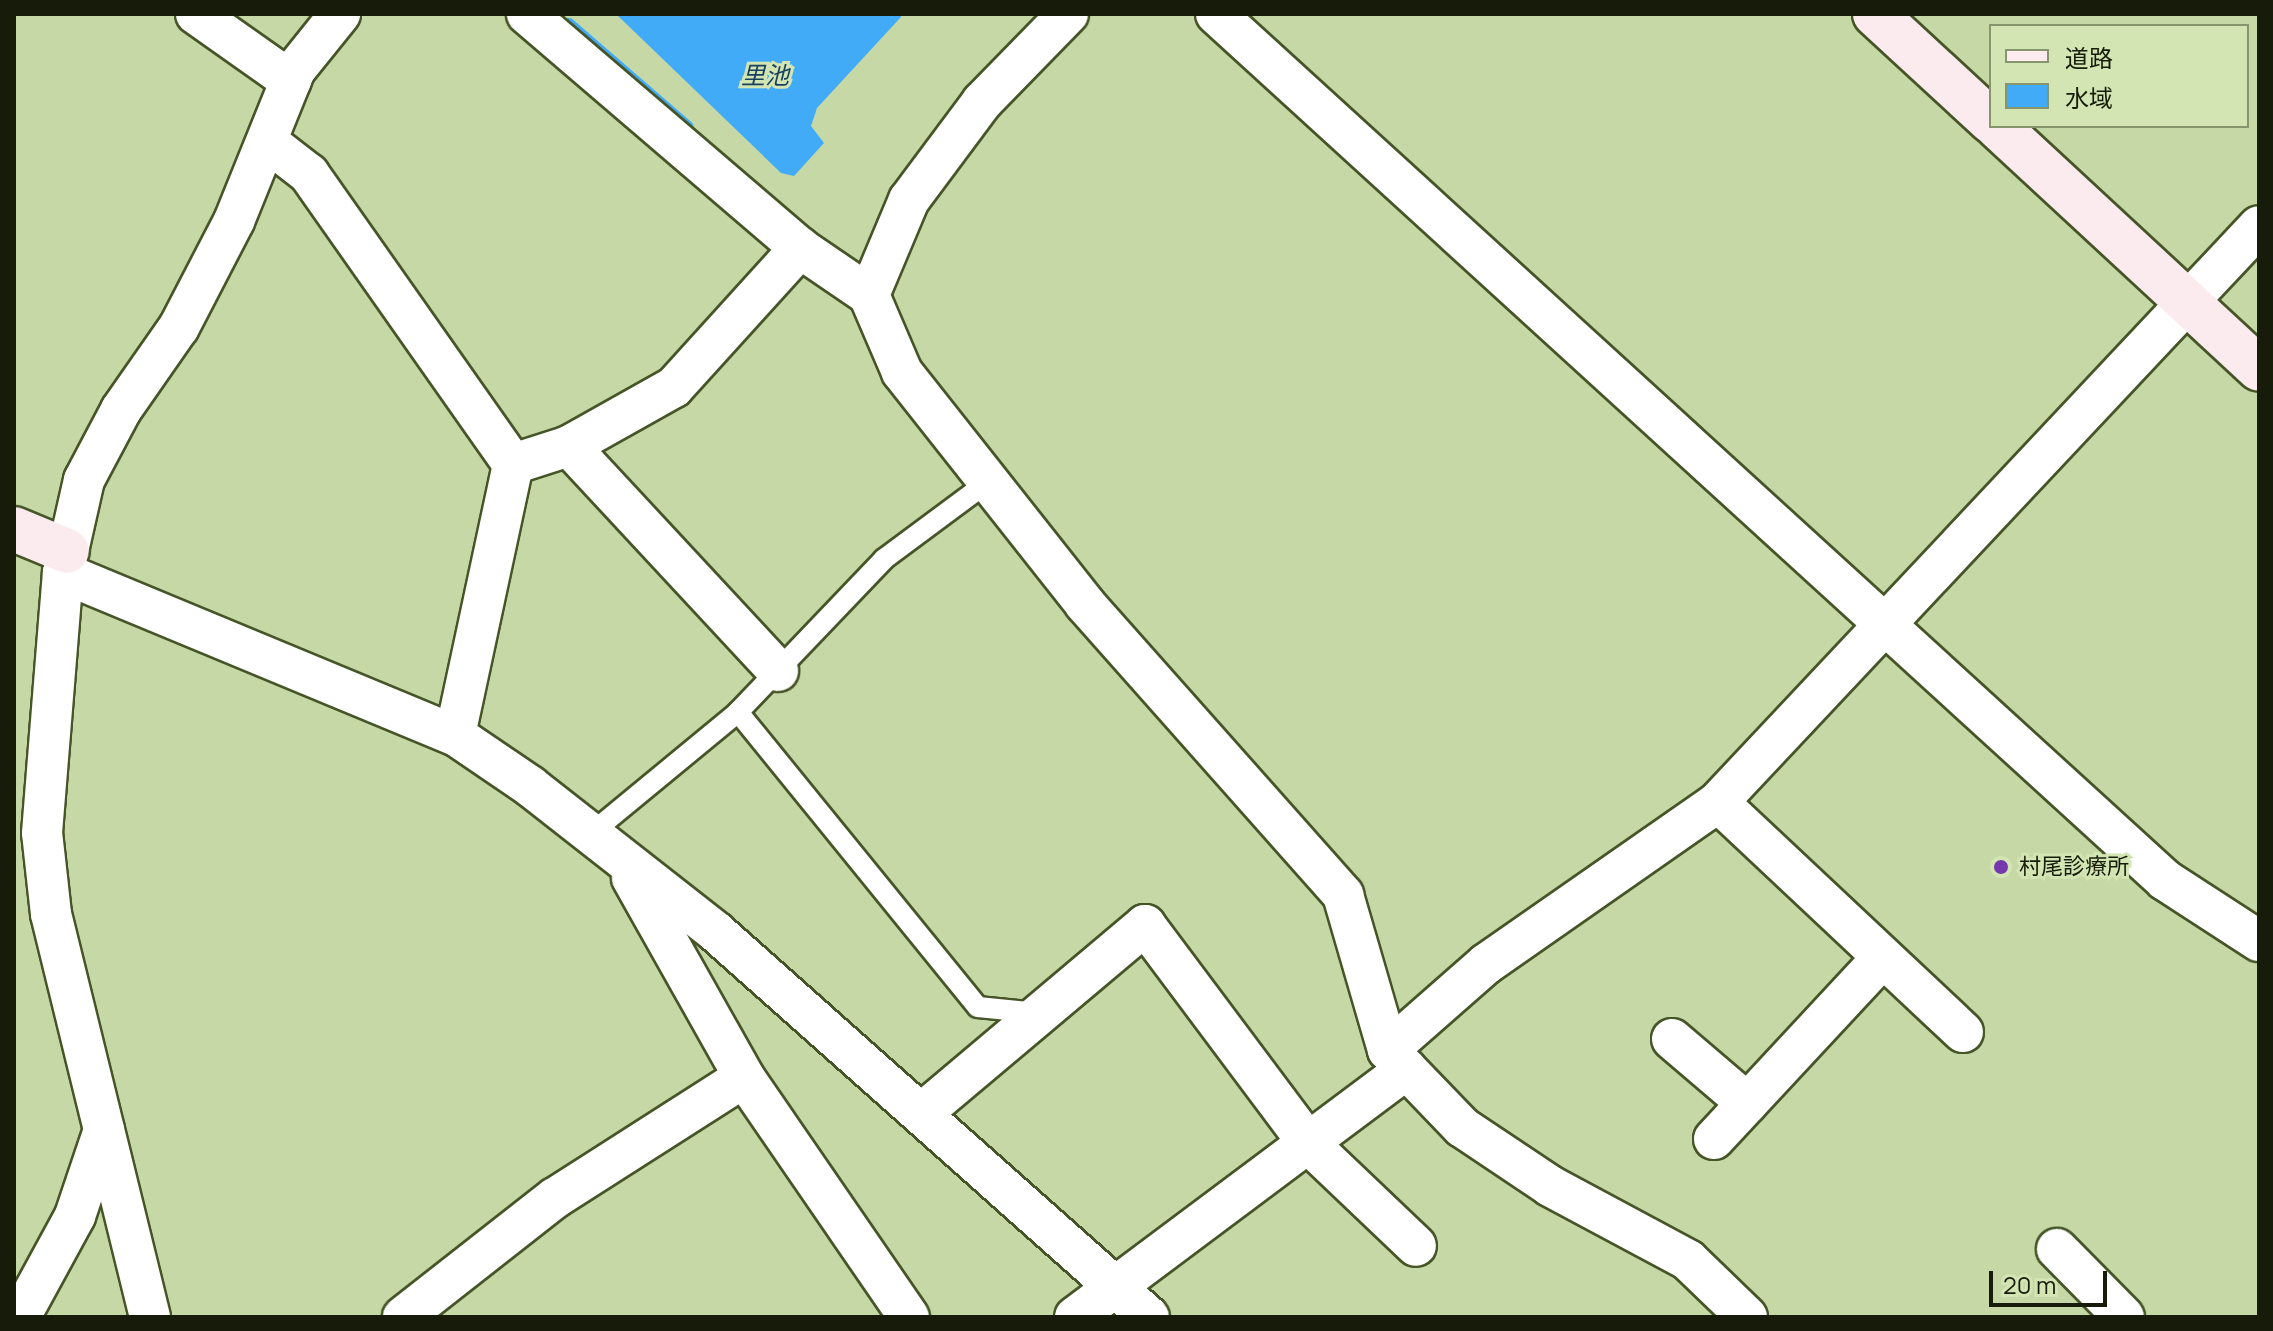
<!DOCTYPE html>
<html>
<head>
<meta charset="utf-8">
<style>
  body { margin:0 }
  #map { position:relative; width:2273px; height:1331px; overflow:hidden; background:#c5d8a6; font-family:Manrope,"Noto Sans JP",sans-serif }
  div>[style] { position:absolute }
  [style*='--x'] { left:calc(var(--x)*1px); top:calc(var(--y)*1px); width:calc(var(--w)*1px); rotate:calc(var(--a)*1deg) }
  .water>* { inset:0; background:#42abf7 }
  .stream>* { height:12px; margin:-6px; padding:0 6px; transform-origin:6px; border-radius:6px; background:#42abf7 }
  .roads { filter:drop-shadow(2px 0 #465528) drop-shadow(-2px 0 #465528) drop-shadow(0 2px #465528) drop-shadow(0 -2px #465528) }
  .lane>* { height:20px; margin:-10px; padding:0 10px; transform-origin:10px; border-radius:10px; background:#fff }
  .street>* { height:40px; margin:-20px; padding:0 20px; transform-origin:20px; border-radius:20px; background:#fff }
  .secondary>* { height:44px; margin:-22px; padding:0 22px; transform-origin:22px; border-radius:22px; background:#fbebee }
  .dots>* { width:22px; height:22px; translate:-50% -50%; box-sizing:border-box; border:4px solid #d2e5b2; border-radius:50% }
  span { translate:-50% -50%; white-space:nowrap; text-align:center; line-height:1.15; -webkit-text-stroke:6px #d2e5b2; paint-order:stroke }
  .poi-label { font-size:22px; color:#161c09 }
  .left { translate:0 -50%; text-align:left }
  .water-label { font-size:24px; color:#184160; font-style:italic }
  .frame { position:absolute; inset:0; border:16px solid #161c09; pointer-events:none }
  .legend { position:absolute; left:1989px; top:24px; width:260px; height:104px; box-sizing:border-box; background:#d2e5b2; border:2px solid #87956e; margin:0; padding:10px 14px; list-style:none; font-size:24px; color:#161c09 }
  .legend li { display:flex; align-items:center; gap:16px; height:40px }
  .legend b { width:40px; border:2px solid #87956e }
  .scale { position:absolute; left:1989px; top:1271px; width:118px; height:36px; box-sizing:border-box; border:4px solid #161c09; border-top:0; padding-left:10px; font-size:24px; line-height:28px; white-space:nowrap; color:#161c09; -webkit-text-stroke:6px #d2e5b2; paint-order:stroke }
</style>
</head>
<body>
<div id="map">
  <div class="water">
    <i style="clip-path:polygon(616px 14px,901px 14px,901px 17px,817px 108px,811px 126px,824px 143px,794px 176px,781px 173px)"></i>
  </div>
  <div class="stream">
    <i style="--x:569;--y:24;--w:157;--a:40.9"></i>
  </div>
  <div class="roads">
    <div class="lane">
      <i style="--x:738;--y:712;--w:380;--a:50.9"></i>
      <i style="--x:978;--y:1007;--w:60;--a:5.7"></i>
      <i style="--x:589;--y:835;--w:193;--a:-39.5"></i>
      <i style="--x:738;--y:712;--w:211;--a:-46.3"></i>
      <i style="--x:884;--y:559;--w:131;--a:-36.6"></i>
    </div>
    <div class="street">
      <i style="--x:196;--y:14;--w:116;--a:35.2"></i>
      <i style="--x:527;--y:14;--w:360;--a:40.6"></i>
      <i style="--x:800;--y:248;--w:83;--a:34.3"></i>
      <i style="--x:869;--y:295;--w:84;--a:66.8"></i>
      <i style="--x:902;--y:372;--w:295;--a:51.7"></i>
      <i style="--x:1085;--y:604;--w:389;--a:48.4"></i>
      <i style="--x:1343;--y:895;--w:161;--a:73.8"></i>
      <i style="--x:1388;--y:1050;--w:107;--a:46.1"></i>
      <i style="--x:1462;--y:1127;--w:106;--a:33.8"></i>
      <i style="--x:1550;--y:1186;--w:157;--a:28.2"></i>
      <i style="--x:1688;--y:1260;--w:82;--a:44"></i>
      <i style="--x:1216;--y:14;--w:1285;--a:42.38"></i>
      <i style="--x:2165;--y:880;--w:112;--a:33"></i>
      <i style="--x:269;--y:143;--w:51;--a:37.8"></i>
      <i style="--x:309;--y:174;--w:355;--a:54.9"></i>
      <i style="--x:869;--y:295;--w:103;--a:-67.2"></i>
      <i style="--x:909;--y:200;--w:122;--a:-53.3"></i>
      <i style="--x:982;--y:102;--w:123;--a:-45.7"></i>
      <i style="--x:569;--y:446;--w:307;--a:47.1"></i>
      <i style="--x:63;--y:573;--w:424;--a:22.5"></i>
      <i style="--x:455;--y:735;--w:91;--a:34.2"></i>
      <i style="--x:530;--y:786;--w:236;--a:38.1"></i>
      <i style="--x:716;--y:932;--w:579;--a:41.64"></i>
      <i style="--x:455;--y:735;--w:277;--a:-77.9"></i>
      <i style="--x:513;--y:464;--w:59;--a:-17.8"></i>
      <i style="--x:569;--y:446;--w:120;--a:-29.3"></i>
      <i style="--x:674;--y:387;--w:188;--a:-47.8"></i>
      <i style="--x:1718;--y:802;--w:336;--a:43.2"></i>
      <i style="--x:632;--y:878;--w:228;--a:60.6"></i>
      <i style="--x:744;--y:1077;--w:291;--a:55.5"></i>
      <i style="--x:1672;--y:1039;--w:99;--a:40.5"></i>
      <i style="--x:1388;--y:1050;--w:130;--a:-41.3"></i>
      <i style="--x:1486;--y:964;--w:283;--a:-34.9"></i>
      <i style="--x:1718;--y:802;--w:790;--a:-46.79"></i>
      <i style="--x:922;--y:1113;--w:292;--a:-40.1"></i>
      <i style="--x:1145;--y:925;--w:272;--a:53.2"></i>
      <i style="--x:1308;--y:1143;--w:149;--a:43.6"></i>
      <i style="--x:1714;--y:1139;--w:248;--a:-47.1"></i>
      <i style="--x:2057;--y:1249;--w:95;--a:45.4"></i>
      <i style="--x:20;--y:1317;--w:115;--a:-61.4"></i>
      <i style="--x:75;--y:1216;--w:91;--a:-71.4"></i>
      <i style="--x:150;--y:1317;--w:415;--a:-103.8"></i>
      <i style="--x:51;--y:914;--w:81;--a:-96.3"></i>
      <i style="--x:42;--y:833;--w:261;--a:-85.4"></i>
      <i style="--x:63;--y:573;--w:95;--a:-77.3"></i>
      <i style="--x:84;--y:480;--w:79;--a:-62.1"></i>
      <i style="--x:121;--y:410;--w:101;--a:-55.1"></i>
      <i style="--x:179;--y:327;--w:119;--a:-62.6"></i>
      <i style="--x:234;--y:221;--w:163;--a:-68"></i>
      <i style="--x:295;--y:70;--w:72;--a:-51.2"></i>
      <i style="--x:403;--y:1317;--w:193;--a:-38.1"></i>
      <i style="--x:555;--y:1198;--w:224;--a:-32.6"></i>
      <i style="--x:1075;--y:1317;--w:414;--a:-36.8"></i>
    </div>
    <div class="secondary">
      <i style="--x:1875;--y:14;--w:158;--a:42.7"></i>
      <i style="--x:1997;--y:126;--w:357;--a:42.8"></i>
      <i style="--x:14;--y:529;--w:57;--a:22.5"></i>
    </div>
  </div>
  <div class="dots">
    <i style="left:2001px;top:867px;background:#7538ad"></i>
  </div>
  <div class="poi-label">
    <span class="left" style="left:2019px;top:867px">村尾診療所</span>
  </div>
  <div class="water-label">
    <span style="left:765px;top:75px">里池</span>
  </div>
  <div class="frame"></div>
  <ul class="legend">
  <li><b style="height:10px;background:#fbebee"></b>道路</li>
  <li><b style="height:22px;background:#42abf7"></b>水域</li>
  </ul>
  <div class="scale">20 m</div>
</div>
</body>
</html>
